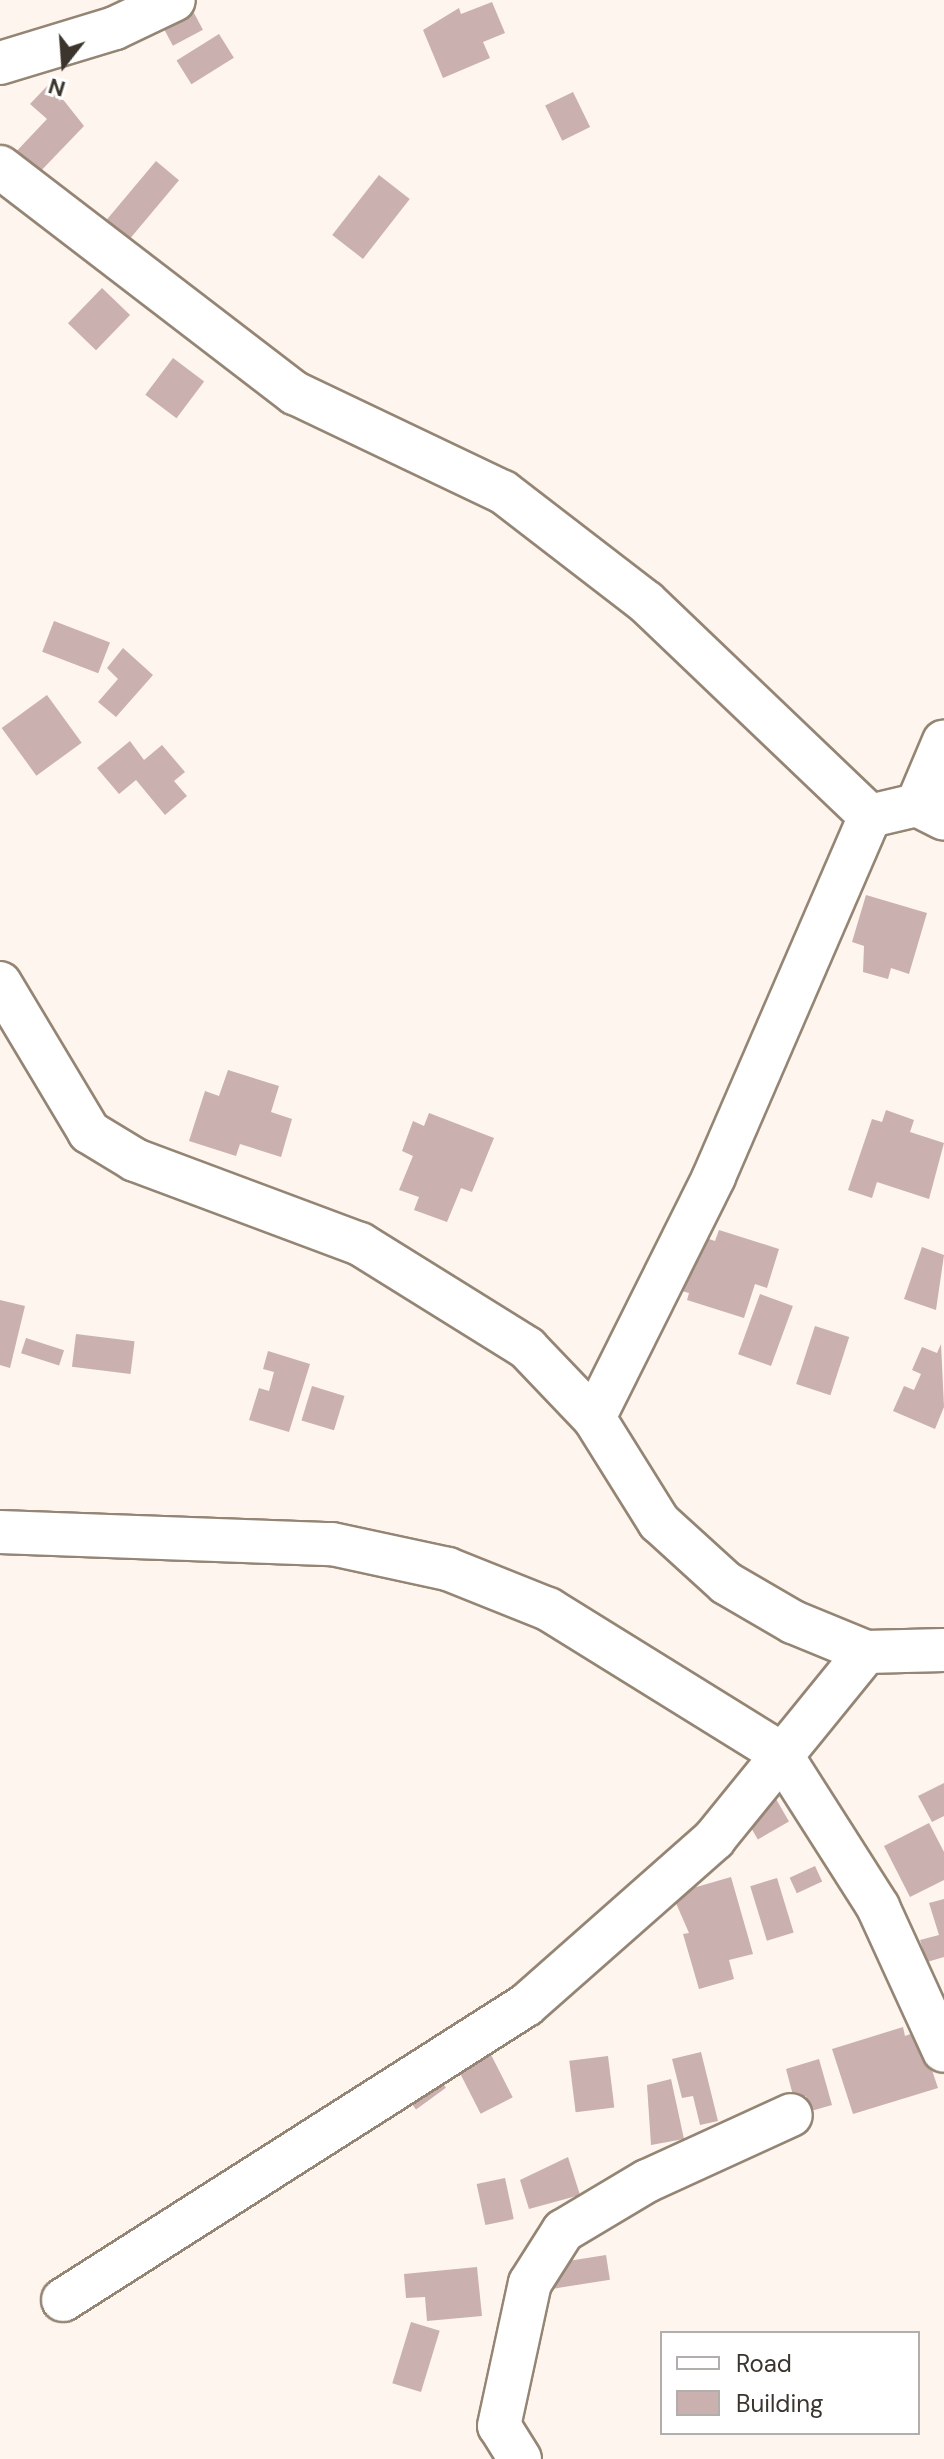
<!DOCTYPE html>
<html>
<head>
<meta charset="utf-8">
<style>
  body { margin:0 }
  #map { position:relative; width:944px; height:2459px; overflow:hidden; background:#fdf5ee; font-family:"DM Sans",sans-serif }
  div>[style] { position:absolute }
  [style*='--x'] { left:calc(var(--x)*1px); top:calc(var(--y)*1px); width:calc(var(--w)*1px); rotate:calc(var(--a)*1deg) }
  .building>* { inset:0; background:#cab0ae; transform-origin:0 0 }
  .roads { filter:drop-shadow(2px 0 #958574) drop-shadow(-2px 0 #958574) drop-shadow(0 2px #958574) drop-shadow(0 -2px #958574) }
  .minor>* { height:42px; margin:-21px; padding:0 21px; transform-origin:21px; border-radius:21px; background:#fff }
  span { translate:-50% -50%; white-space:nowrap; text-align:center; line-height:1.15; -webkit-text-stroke:6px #fff; paint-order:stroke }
  .legend { position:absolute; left:660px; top:2331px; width:260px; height:104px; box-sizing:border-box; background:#fff; border:2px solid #b1aeab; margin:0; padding:10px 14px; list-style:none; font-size:24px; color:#3b352e }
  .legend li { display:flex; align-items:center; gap:16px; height:40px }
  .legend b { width:40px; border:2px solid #b1aeab }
  .north { position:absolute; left:24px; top:24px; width:80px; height:80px; -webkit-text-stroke:6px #fff; paint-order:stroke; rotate:197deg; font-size:22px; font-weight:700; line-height:32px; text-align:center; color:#3b352e }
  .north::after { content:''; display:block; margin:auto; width:28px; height:36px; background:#3b352e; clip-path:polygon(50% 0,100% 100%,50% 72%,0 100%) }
</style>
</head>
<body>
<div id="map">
  <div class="building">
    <i style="clip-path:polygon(492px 2px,505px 33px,483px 42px,490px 58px,443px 78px,423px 30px,459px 8px,461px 14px)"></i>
    <i style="left:194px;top:13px;width:19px;height:34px;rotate:62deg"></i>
    <i style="left:219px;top:34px;width:28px;height:50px;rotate:58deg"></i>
    <i style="clip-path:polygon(50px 83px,84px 126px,35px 177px,13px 155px,47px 119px,30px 104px)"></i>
    <i style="left:573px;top:92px;width:39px;height:31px;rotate:64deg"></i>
    <i style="left:156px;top:161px;width:30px;height:78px;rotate:40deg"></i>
    <i style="left:379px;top:175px;width:39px;height:76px;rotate:38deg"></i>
    <i style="left:102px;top:288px;width:39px;height:49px;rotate:44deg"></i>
    <i style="left:173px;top:358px;width:39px;height:46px;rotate:37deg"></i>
    <i style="left:54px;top:621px;width:60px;height:33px;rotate:21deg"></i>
    <i style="clip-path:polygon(123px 648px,153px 675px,116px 717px,98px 702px,118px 679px,107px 668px)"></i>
    <i style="left:47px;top:695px;width:59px;height:56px;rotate:54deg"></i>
    <i style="clip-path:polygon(130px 741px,144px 760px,162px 745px,185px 772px,174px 781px,187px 796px,165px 815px,136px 780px,119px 794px,97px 768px)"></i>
    <i style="clip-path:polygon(866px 895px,927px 913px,909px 974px,891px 968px,888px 979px,863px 972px,864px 946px,852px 942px)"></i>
    <i style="clip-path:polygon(228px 1070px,279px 1086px,271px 1112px,292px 1119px,281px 1157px,240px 1144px,236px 1156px,189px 1141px,205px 1091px,219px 1096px)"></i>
    <i style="clip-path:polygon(886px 1110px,914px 1120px,910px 1132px,944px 1143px,929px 1199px,877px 1182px,872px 1198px,848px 1190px,872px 1119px,882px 1122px)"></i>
    <i style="clip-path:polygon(429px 1113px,494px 1138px,472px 1192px,461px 1188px,447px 1222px,414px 1210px,419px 1197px,399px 1190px,413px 1156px,402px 1151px,413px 1121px,424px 1126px)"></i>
    <i style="clip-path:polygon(719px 1230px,779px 1249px,767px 1288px,755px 1284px,744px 1318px,687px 1300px,689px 1293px,678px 1290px,688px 1256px,699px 1260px,706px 1238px,715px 1241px)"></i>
    <i style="clip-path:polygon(922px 1247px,944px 1255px,936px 1310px,904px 1299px)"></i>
    <i style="left:760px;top:1294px;width:35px;height:64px;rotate:20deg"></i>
    <i style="clip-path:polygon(0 1300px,25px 1306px,10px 1368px,0 1365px)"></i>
    <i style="left:815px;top:1326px;width:36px;height:61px;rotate:18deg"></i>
    <i style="left:76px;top:1334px;width:59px;height:33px;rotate:7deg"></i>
    <i style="left:26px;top:1338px;width:40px;height:16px;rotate:18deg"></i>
    <i style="clip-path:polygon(941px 1344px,944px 1407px,935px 1429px,893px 1411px,904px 1386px,914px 1390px,921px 1374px,912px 1370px,922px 1347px,937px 1353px)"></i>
    <i style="clip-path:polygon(268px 1351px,310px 1364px,289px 1432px,249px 1420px,259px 1388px,269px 1391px,274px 1372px,263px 1369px)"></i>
    <i style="left:312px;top:1386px;width:34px;height:36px;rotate:17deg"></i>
    <i style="clip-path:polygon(944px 1783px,944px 1816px,932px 1822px,918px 1796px)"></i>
    <i style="left:772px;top:1792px;width:34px;height:36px;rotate:60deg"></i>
    <i style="clip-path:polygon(929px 1823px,944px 1852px,944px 1880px,910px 1897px,884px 1846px)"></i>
    <i style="left:815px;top:1866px;width:17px;height:28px;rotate:65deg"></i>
    <i style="clip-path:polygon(731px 1877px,753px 1954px,729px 1960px,734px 1979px,699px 1989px,683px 1934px,689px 1933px,672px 1894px)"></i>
    <i style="left:777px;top:1878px;width:57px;height:28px;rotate:73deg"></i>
    <i style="clip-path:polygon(944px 1899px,944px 1957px,927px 1962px,920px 1940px,939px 1935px,929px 1903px)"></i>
    <i style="clip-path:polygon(903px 2027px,905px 2036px,919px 2031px,938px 2088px,853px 2114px,832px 2049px)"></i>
    <i style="left:485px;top:2043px;width:61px;height:36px;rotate:63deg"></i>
    <i style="clip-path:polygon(701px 2052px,718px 2121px,700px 2125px,693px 2096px,682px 2098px,672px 2059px)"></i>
    <i style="left:608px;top:2056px;width:52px;height:39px;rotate:83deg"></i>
    <i style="clip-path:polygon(819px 2059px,832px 2105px,811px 2111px,806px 2096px,794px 2099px,786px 2069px)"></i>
    <i style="left:433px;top:2070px;width:22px;height:37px;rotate:54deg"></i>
    <i style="clip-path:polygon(671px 2079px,684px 2139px,651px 2145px,647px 2085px)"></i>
    <i style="clip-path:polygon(568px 2157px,580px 2195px,529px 2209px,520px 2180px)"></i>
    <i style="left:505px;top:2178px;width:42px;height:29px;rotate:78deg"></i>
    <i style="left:606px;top:2255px;width:25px;height:62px;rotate:81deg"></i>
    <i style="clip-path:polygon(477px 2267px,482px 2316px,427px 2321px,425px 2297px,406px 2298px,404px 2274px)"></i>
    <i style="left:411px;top:2322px;width:30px;height:64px;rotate:17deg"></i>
  </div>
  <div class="roads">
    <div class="minor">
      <i style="--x:0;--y:63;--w:120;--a:-16.9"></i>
      <i style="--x:115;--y:28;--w:65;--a:-25.4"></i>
      <i style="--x:0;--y:167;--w:372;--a:37.5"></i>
      <i style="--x:295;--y:393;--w:230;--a:25.5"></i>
      <i style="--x:503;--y:492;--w:180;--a:37.6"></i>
      <i style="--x:646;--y:602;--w:310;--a:43.7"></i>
      <i style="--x:870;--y:816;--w:393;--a:113.4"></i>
      <i style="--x:714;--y:1177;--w:269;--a:116.5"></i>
      <i style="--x:917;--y:805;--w:69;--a:-67.1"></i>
      <i style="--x:870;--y:816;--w:48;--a:-13.2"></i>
      <i style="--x:917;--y:805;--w:30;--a:27"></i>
      <i style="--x:0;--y:983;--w:174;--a:59.1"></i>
      <i style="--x:89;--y:1132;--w:54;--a:31.3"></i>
      <i style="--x:135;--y:1160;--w:240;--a:20.5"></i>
      <i style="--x:360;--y:1244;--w:197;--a:31.9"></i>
      <i style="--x:527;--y:1348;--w:97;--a:46.3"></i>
      <i style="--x:594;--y:1418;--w:123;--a:58"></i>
      <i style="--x:659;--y:1522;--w:91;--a:42.3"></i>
      <i style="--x:726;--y:1583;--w:78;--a:30.2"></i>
      <i style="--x:793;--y:1622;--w:79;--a:22.3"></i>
      <i style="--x:866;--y:1652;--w:78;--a:-1.5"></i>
      <i style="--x:0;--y:1532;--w:332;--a:2.1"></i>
      <i style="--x:332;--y:1544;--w:119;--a:12.2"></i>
      <i style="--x:448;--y:1569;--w:108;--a:21.8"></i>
      <i style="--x:548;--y:1609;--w:273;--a:31.8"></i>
      <i style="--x:780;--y:1753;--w:183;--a:57.5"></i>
      <i style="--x:878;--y:1907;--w:158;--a:65.4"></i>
      <i style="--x:63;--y:2300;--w:549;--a:-32.5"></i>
      <i style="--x:526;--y:2005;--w:251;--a:-41.4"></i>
      <i style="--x:714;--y:1839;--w:241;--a:-50.9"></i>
      <i style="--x:520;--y:2459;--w:39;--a:-122"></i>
      <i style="--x:499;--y:2426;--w:146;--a:-77.8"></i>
      <i style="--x:530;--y:2283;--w:62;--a:-57.6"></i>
      <i style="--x:563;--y:2231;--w:98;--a:-30.8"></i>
      <i style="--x:647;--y:2181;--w:158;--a:-24.6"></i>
    </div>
  </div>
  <ul class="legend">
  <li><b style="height:10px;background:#fff"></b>Road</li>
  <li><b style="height:22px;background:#cab0ae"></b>Building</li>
  </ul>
  <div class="north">N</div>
</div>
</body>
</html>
